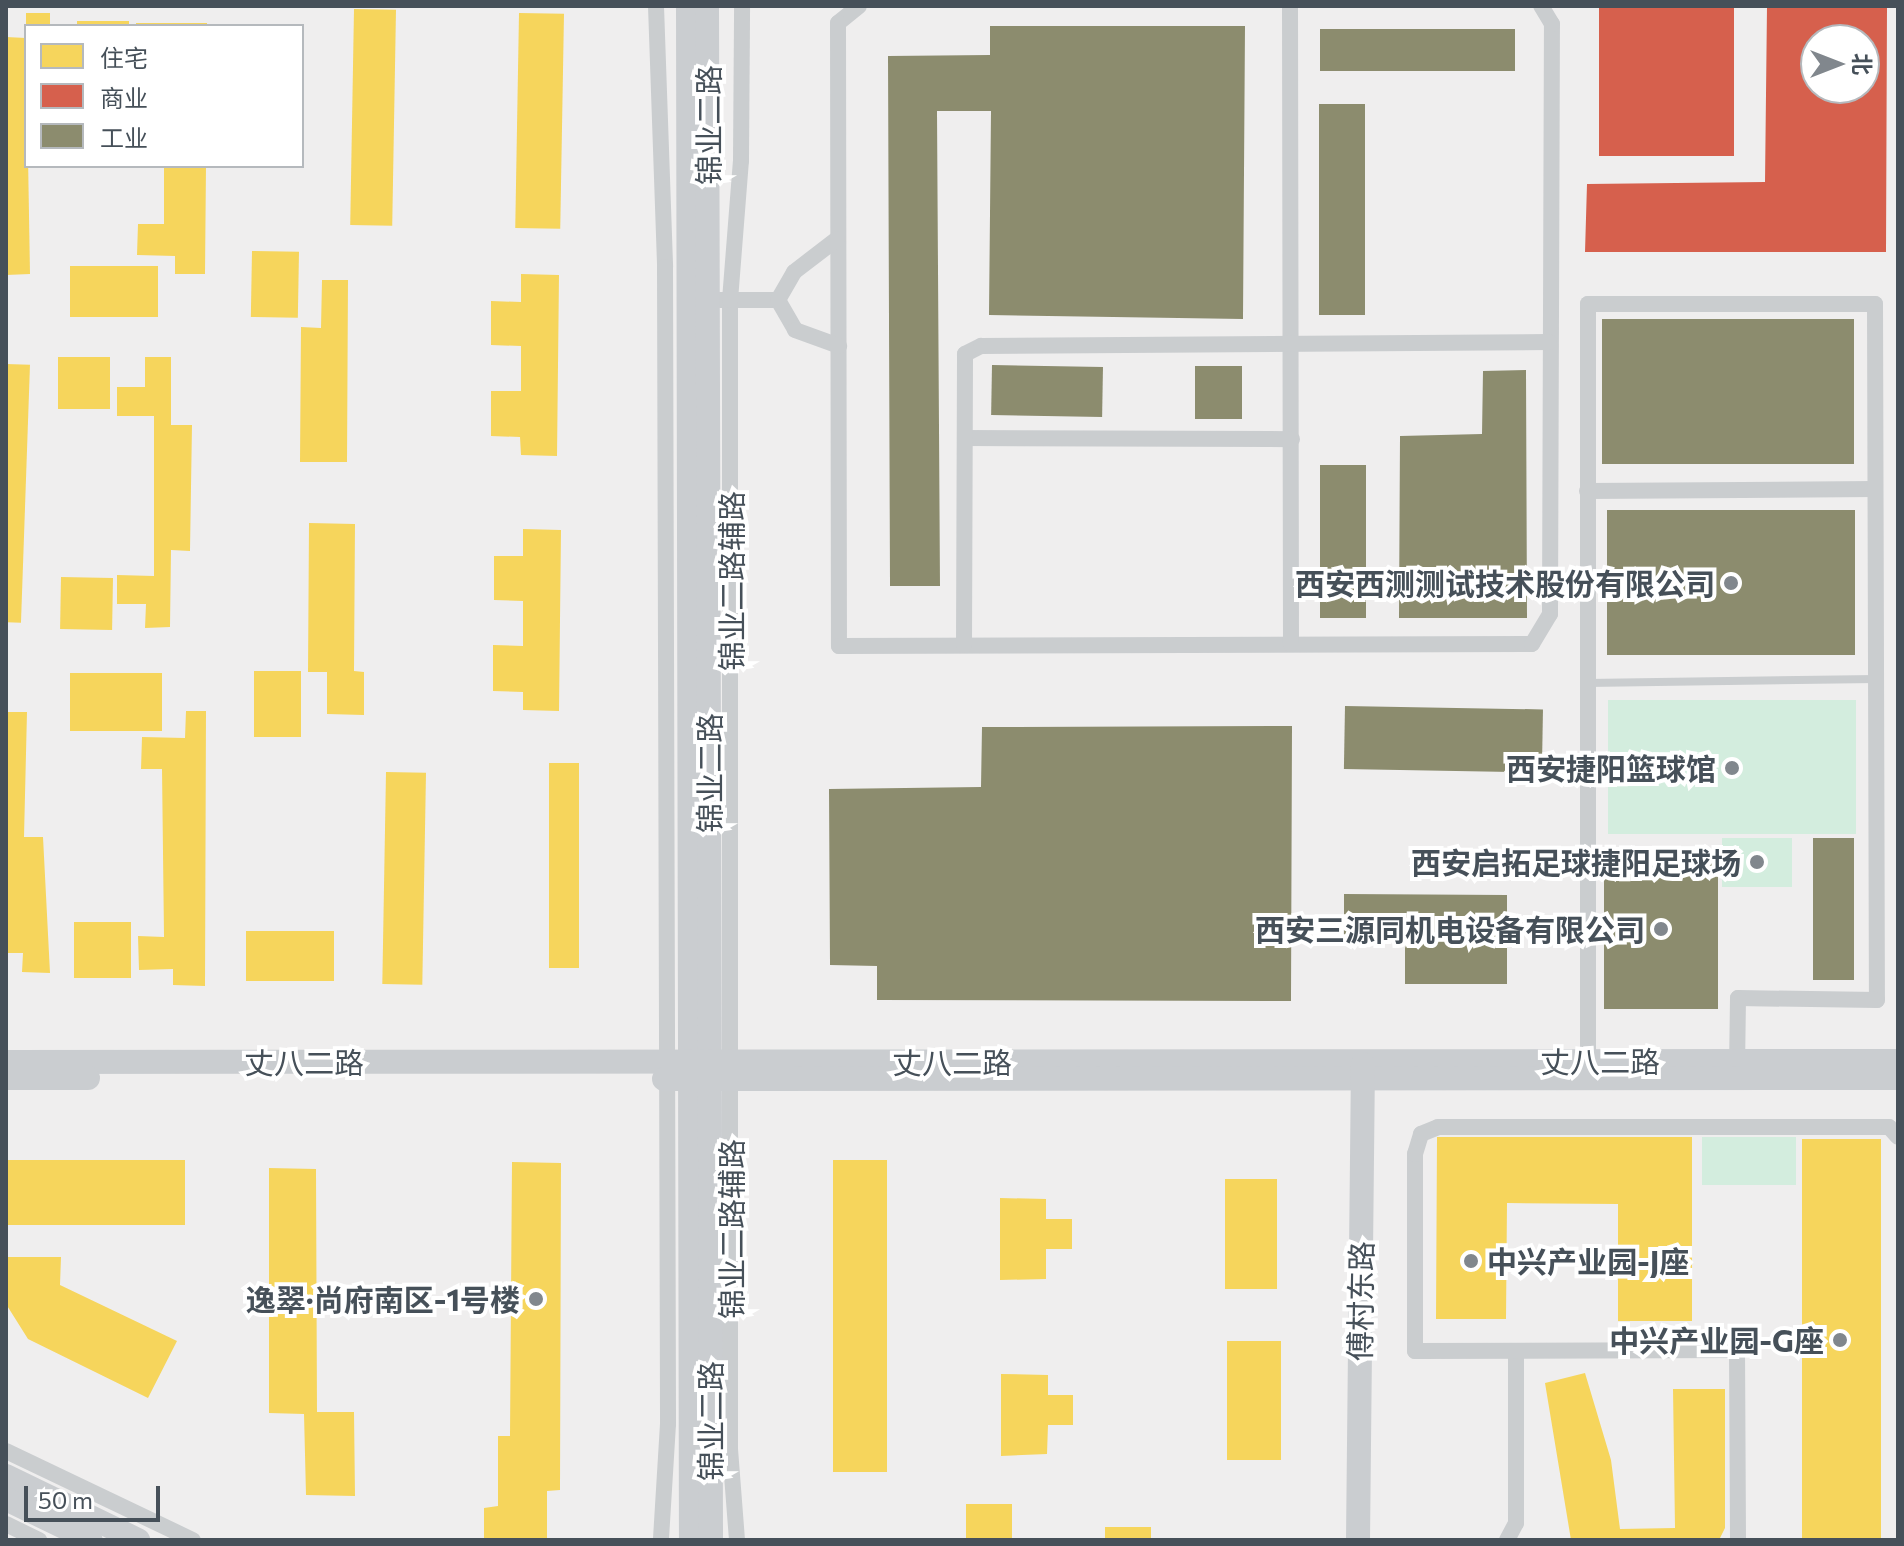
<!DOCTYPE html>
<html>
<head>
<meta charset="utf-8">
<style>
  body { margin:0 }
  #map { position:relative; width:1904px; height:1546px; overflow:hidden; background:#efeeee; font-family:Commissioner,"Noto Sans SC",sans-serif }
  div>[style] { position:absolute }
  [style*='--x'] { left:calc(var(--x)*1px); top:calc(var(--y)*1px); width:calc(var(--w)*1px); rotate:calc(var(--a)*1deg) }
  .green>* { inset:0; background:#d3edde; transform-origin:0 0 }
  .homes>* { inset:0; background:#f6d55c; transform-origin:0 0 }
  .shops>* { inset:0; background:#d6604d; transform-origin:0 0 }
  .industry>* { inset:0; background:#8c8c6e; transform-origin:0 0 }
  .lane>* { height:8px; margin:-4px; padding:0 4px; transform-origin:4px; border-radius:4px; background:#cacdcf }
  .street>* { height:16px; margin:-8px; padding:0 8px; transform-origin:8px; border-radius:8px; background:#cacdcf }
  .secondary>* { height:24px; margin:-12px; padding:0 12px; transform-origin:12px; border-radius:12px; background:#cacdd0 }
  .dots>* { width:22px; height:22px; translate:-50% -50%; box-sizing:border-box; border:4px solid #fff; border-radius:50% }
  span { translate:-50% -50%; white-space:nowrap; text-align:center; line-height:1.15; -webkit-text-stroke:8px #fff; paint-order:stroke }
  .street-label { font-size:30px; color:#465059 }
  .poi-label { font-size:30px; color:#465059; font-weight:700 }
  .right { translate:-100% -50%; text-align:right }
  .left { translate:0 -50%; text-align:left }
  .frame { position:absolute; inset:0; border:8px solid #465059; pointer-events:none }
  .legend { position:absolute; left:24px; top:24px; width:280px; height:144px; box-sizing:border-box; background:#fff; border:2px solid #b5b9bd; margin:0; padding:10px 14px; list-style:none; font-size:24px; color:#465059 }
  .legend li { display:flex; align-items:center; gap:16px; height:40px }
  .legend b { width:40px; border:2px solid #b5b9bd }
  .north { position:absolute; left:1800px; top:24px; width:80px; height:80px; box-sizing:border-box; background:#fff; border:2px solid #b5b9bd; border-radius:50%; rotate:90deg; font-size:22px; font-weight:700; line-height:32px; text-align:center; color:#465059 }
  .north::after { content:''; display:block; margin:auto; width:28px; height:36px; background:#81878d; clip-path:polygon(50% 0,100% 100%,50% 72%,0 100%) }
  .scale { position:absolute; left:24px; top:1486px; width:136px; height:36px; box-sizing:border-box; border:4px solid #465059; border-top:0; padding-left:10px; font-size:24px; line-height:28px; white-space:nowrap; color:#465059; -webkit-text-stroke:6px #fff; paint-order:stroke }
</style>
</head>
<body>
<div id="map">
  <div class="green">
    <i style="left:1856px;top:700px;width:134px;height:248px;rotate:90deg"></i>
    <i style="left:1722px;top:838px;width:70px;height:49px"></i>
    <i style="left:1702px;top:1137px;width:94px;height:48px"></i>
  </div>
  <div class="homes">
    <i style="left:354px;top:9px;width:42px;height:216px;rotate:1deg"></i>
    <i style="left:26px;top:13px;width:24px;height:13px"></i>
    <i style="left:519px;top:13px;width:45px;height:215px;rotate:1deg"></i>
    <i style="left:77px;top:21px;width:52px;height:5px"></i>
    <i style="left:136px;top:23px;width:71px;height:3px"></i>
    <i style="clip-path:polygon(6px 37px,26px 38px,30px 274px,6px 275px)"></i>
    <i style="clip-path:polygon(164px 166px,206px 166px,205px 274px,175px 274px,175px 256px,137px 255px,138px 224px,164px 224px)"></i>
    <i style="left:252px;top:251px;width:47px;height:66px;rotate:1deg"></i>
    <i style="left:70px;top:266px;width:88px;height:51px"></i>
    <i style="clip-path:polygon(521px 274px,559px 275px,557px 456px,521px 455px,520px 437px,491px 436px,491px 391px,521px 391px,521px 346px,491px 345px,491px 301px,521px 302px)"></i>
    <i style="clip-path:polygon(322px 280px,348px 280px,347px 462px,300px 462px,301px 327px,321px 328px)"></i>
    <i style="left:58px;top:357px;width:52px;height:52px"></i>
    <i style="clip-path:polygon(145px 357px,171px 357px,171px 425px,192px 425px,190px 551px,171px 550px,170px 627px,145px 628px,146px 604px,117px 604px,117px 575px,154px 576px,154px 416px,117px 416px,117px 387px,145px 387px)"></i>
    <i style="left:6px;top:364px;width:24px;height:258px;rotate:2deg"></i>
    <i style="clip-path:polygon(309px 523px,355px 524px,354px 671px,364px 672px,364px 715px,327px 714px,327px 672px,308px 672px)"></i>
    <i style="clip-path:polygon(523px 529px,561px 530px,559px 711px,523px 710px,523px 692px,493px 691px,493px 645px,523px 646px,523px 601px,494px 600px,494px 556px,523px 556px)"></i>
    <i style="left:61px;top:577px;width:52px;height:52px;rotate:1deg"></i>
    <i style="left:254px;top:671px;width:47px;height:66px"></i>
    <i style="left:162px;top:673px;width:58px;height:92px;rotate:90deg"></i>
    <i style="clip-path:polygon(186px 711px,206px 711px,205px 986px,173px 985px,173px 969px,139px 970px,138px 936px,164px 937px,162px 769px,141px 769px,142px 737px,185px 738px)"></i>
    <i style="clip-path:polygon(6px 712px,27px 712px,24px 837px,43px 837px,50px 973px,22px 972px,23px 953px,6px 953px)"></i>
    <i style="left:549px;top:763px;width:30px;height:205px"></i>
    <i style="left:386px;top:772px;width:40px;height:212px;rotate:1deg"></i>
    <i style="left:74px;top:922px;width:57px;height:56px"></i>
    <i style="left:246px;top:931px;width:88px;height:50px"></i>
    <i style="clip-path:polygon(1437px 1137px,1692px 1137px,1692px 1321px,1618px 1321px,1618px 1204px,1507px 1203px,1506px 1319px,1436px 1319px)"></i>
    <i style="left:1802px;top:1139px;width:79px;height:401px"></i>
    <i style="left:6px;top:1160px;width:179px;height:65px"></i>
    <i style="left:833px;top:1160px;width:54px;height:312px"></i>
    <i style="clip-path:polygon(512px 1162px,561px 1163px,560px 1490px,547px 1491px,547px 1540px,484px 1540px,484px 1508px,498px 1506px,498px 1436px,510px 1436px)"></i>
    <i style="clip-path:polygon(269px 1168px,316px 1169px,317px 1412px,354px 1412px,355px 1496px,306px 1495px,304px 1414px,269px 1413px)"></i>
    <i style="left:1225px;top:1179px;width:52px;height:110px"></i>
    <i style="clip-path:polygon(1000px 1198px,1046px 1199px,1046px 1219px,1072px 1219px,1072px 1249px,1046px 1249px,1046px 1279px,1000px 1280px)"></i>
    <i style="clip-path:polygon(6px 1257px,61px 1257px,60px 1285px,177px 1341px,148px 1398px,28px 1339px,6px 1304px)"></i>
    <i style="left:1281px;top:1341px;width:119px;height:54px;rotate:90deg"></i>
    <i style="clip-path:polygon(1585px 1373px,1611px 1460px,1620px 1529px,1675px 1528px,1673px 1389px,1725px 1389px,1725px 1528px,1719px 1540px,1571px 1540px,1545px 1383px)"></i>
    <i style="clip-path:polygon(1001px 1374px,1048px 1375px,1048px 1395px,1073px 1395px,1073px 1425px,1048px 1425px,1047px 1454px,1001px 1456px)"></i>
    <i style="left:966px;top:1504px;width:46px;height:36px"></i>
    <i style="left:1105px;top:1527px;width:46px;height:13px"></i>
  </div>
  <div class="shops">
    <i style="left:1599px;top:6px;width:135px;height:150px"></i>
    <i style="clip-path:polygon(evenodd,1767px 6px,1887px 6px,1886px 252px,1585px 252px,1587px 184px,1765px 182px,1767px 6px,1816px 40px,1864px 40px,1864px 88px,1816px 88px,1816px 40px)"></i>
  </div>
  <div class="industry">
    <i style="clip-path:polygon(990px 26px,1245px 26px,1243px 319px,989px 315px,991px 111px,937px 111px,940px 586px,890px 586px,888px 56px,990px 55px)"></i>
    <i style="left:1515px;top:29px;width:42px;height:195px;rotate:90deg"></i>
    <i style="left:1319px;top:104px;width:46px;height:211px"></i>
    <i style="left:1854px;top:319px;width:145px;height:252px;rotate:90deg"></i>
    <i style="left:992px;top:365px;width:111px;height:50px;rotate:1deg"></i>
    <i style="left:1195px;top:366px;width:47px;height:53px"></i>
    <i style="clip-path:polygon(1526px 370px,1527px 618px,1399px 618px,1400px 436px,1482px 434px,1483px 371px)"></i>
    <i style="left:1320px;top:465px;width:46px;height:153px"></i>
    <i style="left:1855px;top:510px;width:145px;height:248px;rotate:90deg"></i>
    <i style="left:1345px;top:706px;width:198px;height:63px;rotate:1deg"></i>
    <i style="clip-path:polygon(1292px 726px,1291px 1001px,877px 1000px,877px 966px,830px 965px,829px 789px,981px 787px,982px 727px)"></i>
    <i style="left:1813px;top:838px;width:41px;height:142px"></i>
    <i style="left:1718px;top:849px;width:160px;height:114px;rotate:90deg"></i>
    <i style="clip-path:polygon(1344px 894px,1507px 895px,1507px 984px,1405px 984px,1405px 939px,1344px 938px)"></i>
  </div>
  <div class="lane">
    <i style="--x:1587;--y:683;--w:289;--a:-0.8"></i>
  </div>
  <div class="street">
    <i style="--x:656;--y:6;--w:261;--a:88"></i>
    <i style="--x:665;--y:267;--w:1157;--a:89.85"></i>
    <i style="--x:668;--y:1424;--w:116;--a:93.5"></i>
    <i style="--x:859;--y:6;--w:27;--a:141"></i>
    <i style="--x:838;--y:23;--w:623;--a:89.91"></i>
    <i style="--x:839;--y:646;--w:693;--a:-0.17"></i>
    <i style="--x:1532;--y:644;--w:35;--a:-59"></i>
    <i style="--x:1550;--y:614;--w:590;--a:-89.81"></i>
    <i style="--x:1552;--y:24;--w:21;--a:-121"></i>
    <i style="--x:1290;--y:6;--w:638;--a:89.91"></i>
    <i style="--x:720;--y:300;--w:58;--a:0"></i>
    <i style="--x:778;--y:300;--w:32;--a:-60"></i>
    <i style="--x:794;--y:272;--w:54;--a:-37.5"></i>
    <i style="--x:778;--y:300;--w:34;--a:60"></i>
    <i style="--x:795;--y:330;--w:47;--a:20"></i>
    <i style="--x:965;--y:438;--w:327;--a:0.2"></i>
    <i style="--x:1587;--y:491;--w:288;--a:-0.4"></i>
    <i style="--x:964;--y:645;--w:291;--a:-89.8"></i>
    <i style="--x:965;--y:354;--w:18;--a:-27"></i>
    <i style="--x:981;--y:346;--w:568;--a:-0.4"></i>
    <i style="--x:1588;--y:1068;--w:764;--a:-90"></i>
    <i style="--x:1588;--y:304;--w:287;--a:0"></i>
    <i style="--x:1875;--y:304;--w:696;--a:89.84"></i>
    <i style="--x:1877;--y:1000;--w:139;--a:-179.2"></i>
    <i style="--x:1738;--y:998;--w:72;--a:90.8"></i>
    <i style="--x:6;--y:1451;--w:207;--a:25.5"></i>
    <i style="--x:6;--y:1524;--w:37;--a:26"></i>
    <i style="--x:737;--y:1540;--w:92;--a:-94.4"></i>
    <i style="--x:730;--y:1448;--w:1148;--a:-90"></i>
    <i style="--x:730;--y:300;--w:139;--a:-85.5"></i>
    <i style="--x:741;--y:161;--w:155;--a:-89.6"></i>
    <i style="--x:1507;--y:1540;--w:19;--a:-62"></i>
    <i style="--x:1516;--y:1523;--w:172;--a:-90"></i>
    <i style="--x:1738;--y:1540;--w:190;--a:-90.3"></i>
    <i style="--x:1737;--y:1350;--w:322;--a:179.8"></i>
    <i style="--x:1415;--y:1351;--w:197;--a:-90"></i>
    <i style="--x:1415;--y:1154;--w:21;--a:-73"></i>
    <i style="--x:1421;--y:1134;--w:18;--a:-22"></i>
    <i style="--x:1438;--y:1127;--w:451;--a:0"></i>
    <i style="--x:1889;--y:1127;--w:13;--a:48"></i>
  </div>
  <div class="secondary">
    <i style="--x:688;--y:6;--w:1534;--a:89.89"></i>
    <i style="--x:707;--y:6;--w:1534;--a:89.85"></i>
    <i style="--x:6;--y:1062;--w:1892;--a:-0.03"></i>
    <i style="--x:6;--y:1078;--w:82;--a:0"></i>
    <i style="--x:664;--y:1079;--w:1234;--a:-0.05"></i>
    <i style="--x:6;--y:1476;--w:147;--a:25.9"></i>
    <i style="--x:6;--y:1499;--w:94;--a:25.8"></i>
    <i style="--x:1358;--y:1540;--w:476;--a:-89.4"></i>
  </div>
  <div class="dots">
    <i style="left:1731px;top:583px;background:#81878d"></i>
    <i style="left:1732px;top:768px;background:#81878d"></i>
    <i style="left:1757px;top:862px;background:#81878d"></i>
    <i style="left:1661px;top:929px;background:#81878d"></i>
    <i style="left:1471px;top:1261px;background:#81878d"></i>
    <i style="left:536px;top:1299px;background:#81878d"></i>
    <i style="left:1840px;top:1340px;background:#81878d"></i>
  </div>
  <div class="street-label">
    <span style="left:708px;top:125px;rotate:-90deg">锦业二路</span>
    <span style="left:731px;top:581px;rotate:-90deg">锦业二路辅路</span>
    <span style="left:709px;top:773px;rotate:-90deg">锦业二路</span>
    <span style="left:1600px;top:1061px">丈八二路</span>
    <span style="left:304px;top:1062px">丈八二路</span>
    <span style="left:952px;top:1062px">丈八二路</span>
    <span style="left:731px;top:1229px;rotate:-90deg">锦业二路辅路</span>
    <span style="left:1360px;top:1301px;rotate:-89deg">傅村东路</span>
    <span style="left:710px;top:1421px;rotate:-90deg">锦业二路</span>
  </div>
  <div class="poi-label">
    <span class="right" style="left:1715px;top:583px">西安西测测试技术股份有限公司</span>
    <span class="right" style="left:1716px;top:768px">西安捷阳篮球馆</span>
    <span class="right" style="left:1741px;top:862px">西安启拓足球捷阳足球场</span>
    <span class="right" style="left:1645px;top:929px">西安三源同机电设备有限公司</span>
    <span class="left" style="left:1487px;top:1261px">中兴产业园-J座</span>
    <span class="right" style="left:520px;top:1299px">逸翠·尚府南区-1号楼</span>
    <span class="right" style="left:1824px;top:1340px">中兴产业园-G座</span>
  </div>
  <div class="frame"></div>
  <ul class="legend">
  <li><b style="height:22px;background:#f6d55c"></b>住宅</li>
  <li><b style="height:22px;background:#d6604d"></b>商业</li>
  <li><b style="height:22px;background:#8c8c6e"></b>工业</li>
  </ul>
  <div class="north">北</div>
  <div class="scale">50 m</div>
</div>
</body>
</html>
